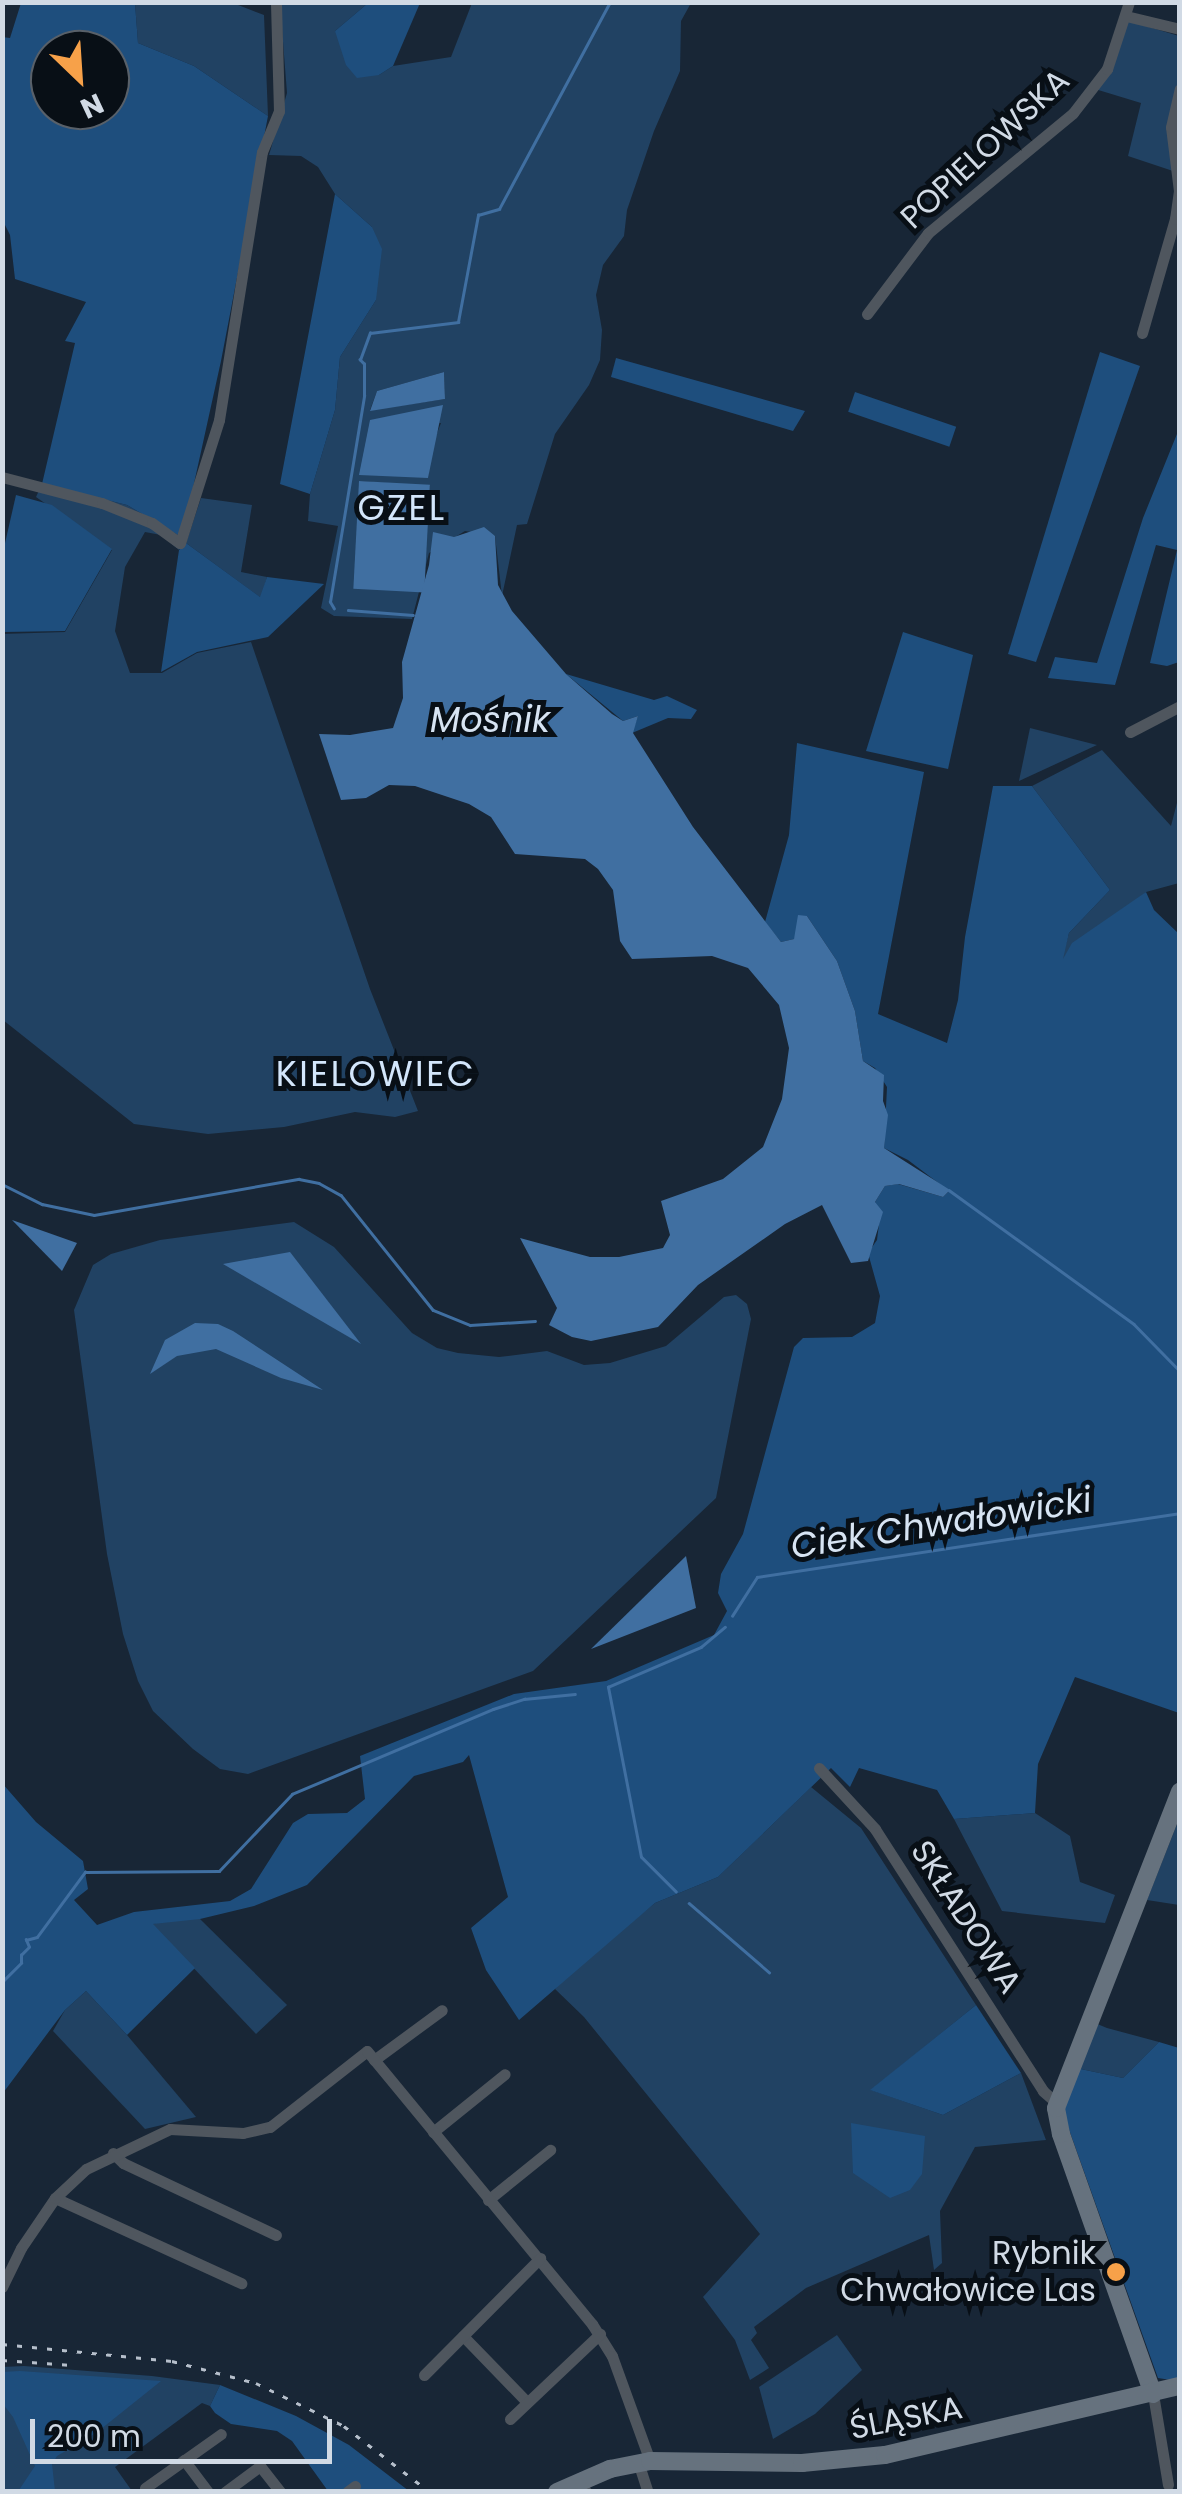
<!DOCTYPE html>
<html>
<head>
<meta charset="utf-8">
<style>
  body { margin:0 }
  #map { position:relative; width:1182px; height:2494px; overflow:hidden; background:#182636; font-family:Poppins,sans-serif }
  div>[style] { position:absolute }
  [style*='--x'] { left:calc(var(--x)*1px); top:calc(var(--y)*1px); width:calc(var(--w)*1px); rotate:calc(var(--a)*1deg) }
  .green>* { inset:0; background:#214263 }
  .forest>* { inset:0; background:#1e4e7d; transform-origin:0 0 }
  .water>* { inset:0; background:#406fa1; transform-origin:0 0 }
  .stream>* { height:2.5px; margin:-1.25px; padding:0 1.25px; transform-origin:1.25px; border-radius:1.25px; background:#406fa1 }
  .street>* { height:11px; margin:-5.5px; padding:0 5.5px; transform-origin:5.5px; border-radius:5.5px; background:#4f565e }
  .secondary>* { height:18px; margin:-9px; padding:0 9px; transform-origin:9px; border-radius:9px; background:#66727e }
  .rail>* { height:2.5px; margin-top:-1.25px; transform-origin:0; background:repeating-linear-gradient(90deg,#b6bfcb 0 5px,transparent 0 15px) }
  .dots>* { width:28px; height:28px; translate:-50% -50%; box-sizing:border-box; border:5px solid #080f16; border-radius:50% }
  span { translate:-50% -50%; white-space:nowrap; text-align:center; line-height:1.15; -webkit-text-stroke:10px #080f16; paint-order:stroke }
  .street-label { font-size:32px; color:#d1dae5 }
  .poi-label { font-size:32px; color:#d1dae5 }
  .right { translate:-100% -50%; text-align:right }
  .neighbourhood-label { font-size:35px; color:#d3e6fb; letter-spacing:2.5px }
  .water-label { font-size:35px; color:#d7e4f3; font-style:italic }
  .frame { position:absolute; inset:0; border:5px solid #d1dae5; pointer-events:none }
  .north { position:absolute; left:30px; top:30px; width:100px; height:100px; box-sizing:border-box; background:#080f16; border:2px solid #586069; border-radius:50%; rotate:155deg; font-size:28px; font-weight:700; line-height:40px; text-align:center; color:#d1dae5 }
  .north::after { content:''; display:block; margin:auto; width:35px; height:45px; background:#f7a149; clip-path:polygon(50% 0,100% 100%,50% 72%,0 100%) }
  .scale { position:absolute; left:30px; top:2419px; width:302px; height:45px; box-sizing:border-box; border:5px solid #d1dae5; border-top:0; padding-left:12px; font-size:30px; line-height:35px; white-space:nowrap; color:#d1dae5; -webkit-text-stroke:8px #080f16; paint-order:stroke }
</style>
</head>
<body>
<div id="map">
  <div class="green">
    <i style="clip-path:polygon(135px 3px,233px 3px,264px 15px,268px 116px,194px 66px,138px 43px)"></i>
    <i style="clip-path:polygon(evenodd,280px 3px,368px 3px,335px 31px,379px 75px,393px 66px,451px 57px,472px 3px,691px 3px,681px 21px,680px 71px,654px 131px,627px 210px,624px 236px,603px 265px,596px 295px,602px 330px,600px 360px,589px 385px,555px 434px,527px 524px,517px 525px,502px 596px,495px 536px,465px 531px,429px 553px,412px 619px,334px 616px,321px 608px,338px 526px,308px 521px,310px 494px,335px 410px,340px 357px,376px 300px,372px 227px,335px 194px,318px 167px,301px 156px,269px 155px,287px 93px,280px 3px,444px 372px,445px 399px,370px 410px,377px 391px,444px 372px,280px 3px,370px 420px,441px 423px,431px 448px,428px 478px,370px 420px,280px 3px,359px 481px,430px 486px,416px 589px,359px 481px)"></i>
    <i style="clip-path:polygon(1129px 21px,1179px 36px,1179px 76px,1169px 137px,1173px 171px,1128px 156px,1141px 103px,1095px 89px)"></i>
    <i style="clip-path:polygon(42px 484px,127px 505px,178px 535px,179px 550px,161px 535px,145px 532px,125px 567px,115px 631px,130px 673px,162px 673px,197px 653px,251px 642px,370px 989px,418px 1111px,395px 1117px,355px 1112px,284px 1127px,208px 1134px,134px 1124px,3px 1020px,2px 634px,65px 632px,112px 550px,36px 497px)"></i>
    <i style="clip-path:polygon(201px 498px,252px 505px,241px 572px,267px 577px,261px 598px,186px 543px)"></i>
    <i style="clip-path:polygon(1030px 728px,1097px 745px,1019px 781px)"></i>
    <i style="clip-path:polygon(1102px 750px,1171px 826px,1179px 795px,1179px 883px,1146px 892px,1059px 969px,1069px 933px,1110px 890px,1032px 786px)"></i>
    <i style="clip-path:polygon(294px 1222px,334px 1247px,412px 1333px,437px 1348px,458px 1353px,499px 1357px,547px 1351px,584px 1365px,610px 1363px,666px 1346px,724px 1297px,736px 1295px,747px 1304px,751px 1319px,716px 1498px,533px 1671px,248px 1774px,220px 1769px,193px 1749px,153px 1711px,138px 1681px,123px 1634px,107px 1554px,74px 1310px,93px 1265px,111px 1254px,160px 1240px)"></i>
    <i style="clip-path:polygon(811px 1787px,861px 1828px,976px 2005px,871px 2090px,943px 2115px,1021px 2073px,1046px 2140px,975px 2147px,940px 2211px,942px 2263px,934px 2270px,929px 2235px,806px 2288px,754px 2327px,757px 2333px,751px 2340px,769px 2368px,750px 2380px,735px 2340px,703px 2297px,760px 2234px,584px 2017px,555px 1989px,562px 1979px,655px 1903px,718px 1877px)"></i>
    <i style="clip-path:polygon(1035px 1813px,1070px 1836px,1080px 1882px,1115px 1895px,1105px 1923px,1002px 1911px,954px 1819px)"></i>
    <i style="clip-path:polygon(1179px 1819px,1179px 1905px,1147px 1900px)"></i>
    <i style="clip-path:polygon(179px 1918px,200px 1919px,287px 2005px,256px 2034px,152px 1924px)"></i>
    <i style="clip-path:polygon(86px 1991px,127px 2035px,196px 2117px,145px 2129px,53px 2031px,65px 2010px)"></i>
    <i style="clip-path:polygon(1090px 2021px,1107px 2028px,1159px 2042px,1123px 2078px,1076px 2068px)"></i>
    <i style="clip-path:polygon(837px 2335px,862px 2370px,815px 2414px,773px 2439px,759px 2387px)"></i>
    <i style="clip-path:polygon(24px 2366px,152px 2376px,220px 2385px,210px 2406px,202px 2403px,115px 2467px,132px 2491px,3px 2491px,2px 2367px)"></i>
  </div>
  <div class="forest">
    <i style="clip-path:polygon(evenodd,21px 3px,135px 3px,138px 43px,194px 66px,268px 116px,221px 361px,191px 497px,178px 535px,127px 505px,42px 484px,75px 343px,65px 341px,86px 302px,15px 279px,10px 235px,2px 219px,2px 37px,10px 38px,21px 3px,50px 50px,110px 50px,110px 110px,50px 110px,50px 50px)"></i>
    <i style="clip-path:polygon(368px 3px,420px 3px,393px 66px,379px 75px,357px 78px,346px 65px,335px 31px)"></i>
    <i style="clip-path:polygon(335px 194px,372px 227px,382px 249px,376px 300px,340px 357px,335px 410px,310px 494px,280px 484px)"></i>
    <i style="clip-path:polygon(1100px 352px,1140px 366px,1036px 662px,1008px 654px)"></i>
    <i style="clip-path:polygon(616px 358px,805px 411px,793px 431px,611px 377px)"></i>
    <i style="left:855px;top:392px;width:107px;height:21px;rotate:19deg"></i>
    <i style="clip-path:polygon(1179px 429px,1179px 662px,1167px 666px,1150px 663px,1177px 550px,1156px 545px,1115px 685px,1048px 678px,1055px 657px,1097px 663px,1143px 518px)"></i>
    <i style="clip-path:polygon(16px 495px,52px 505px,112px 549px,65px 631px,3px 632px,3px 552px)"></i>
    <i style="clip-path:polygon(186px 543px,260px 597px,267px 577px,324px 584px,268px 637px,197px 652px,161px 672px,179px 550px)"></i>
    <i style="clip-path:polygon(903px 632px,973px 655px,948px 769px,866px 751px)"></i>
    <i style="clip-path:polygon(566px 674px,654px 700px,667px 696px,697px 710px,691px 719px,668px 718px,632px 733px,638px 716px,623px 721px)"></i>
    <i style="clip-path:polygon(797px 743px,924px 772px,878px 1014px,947px 1043px,958px 1000px,965px 937px,993px 786px,1032px 786px,1110px 890px,1069px 933px,1063px 959px,1072px 943px,1146px 892px,1154px 910px,1179px 934px,1179px 1713px,1075px 1677px,1038px 1764px,1035px 1813px,954px 1819px,937px 1790px,859px 1768px,850px 1787px,831px 1768px,718px 1877px,655px 1903px,519px 2020px,486px 1970px,471px 1928px,508px 1897px,469px 1755px,463px 1762px,414px 1776px,307px 1885px,254px 1906px,200px 1919px,153px 1924px,195px 1968px,127px 2035px,86px 1991px,65px 2010px,3px 2093px,2px 1783px,36px 1822px,83px 1861px,88px 1889px,74px 1900px,97px 1925px,134px 1912px,230px 1901px,251px 1889px,293px 1823px,308px 1814px,347px 1813px,365px 1799px,360px 1756px,514px 1694px,606px 1681px,714px 1635px,727px 1611px,718px 1593px,721px 1574px,743px 1534px,794px 1347px,803px 1338px,852px 1337px,875px 1323px,880px 1296px,868px 1253px,877px 1240px,880px 1216px,875px 1202px,885px 1186px,898px 1184px,943px 1197px,949px 1191px,908px 1160px,884px 1148px,887px 1087px,875px 1068px,863px 1061px,855px 1011px,837px 961px,807px 916px,794px 939px,781px 942px,765px 922px,789px 835px)"></i>
    <i style="clip-path:polygon(976px 2005px,1021px 2073px,943px 2115px,870px 2090px)"></i>
    <i style="clip-path:polygon(1159px 2042px,1179px 2048px,1177px 2381px,1158px 2378px,1062px 2110px,1076px 2068px,1123px 2078px)"></i>
    <i style="clip-path:polygon(851px 2123px,925px 2136px,922px 2174px,910px 2190px,890px 2198px,853px 2173px)"></i>
    <i style="clip-path:polygon(2px 2372px,20px 2371px,161px 2381px,96px 2433px,57px 2456px,52px 2464px,55px 2491px,19px 2490px,35px 2466px,13px 2417px,3px 2404px)"></i>
    <i style="clip-path:polygon(220px 2385px,296px 2416px,349px 2445px,409px 2491px,328px 2491px,292px 2441px,277px 2431px,231px 2424px,215px 2413px,210px 2406px)"></i>
  </div>
  <div class="water">
    <i style="clip-path:polygon(444px 372px,445px 399px,370px 411px,377px 391px)"></i>
    <i style="clip-path:polygon(443px 405px,428px 478px,359px 475px,370px 420px)"></i>
    <i style="left:359px;top:481px;width:71px;height:108px;rotate:3deg"></i>
    <i style="clip-path:polygon(484px 527px,495px 536px,498px 585px,512px 611px,566px 674px,612px 714px,623px 721px,638px 716px,633px 733px,693px 827px,781px 942px,794px 939px,798px 915px,807px 916px,837px 961px,855px 1011px,863px 1061px,884px 1075px,883px 1101px,888px 1115px,884px 1148px,950px 1190px,943px 1197px,899px 1184px,885px 1186px,875px 1202px,883px 1212px,868px 1261px,851px 1263px,822px 1205px,785px 1224px,698px 1285px,658px 1327px,591px 1341px,572px 1337px,549px 1325px,557px 1308px,520px 1238px,590px 1257px,619px 1257px,663px 1248px,670px 1235px,661px 1201px,723px 1179px,763px 1147px,782px 1099px,789px 1048px,779px 1005px,748px 968px,712px 956px,632px 959px,620px 941px,613px 890px,598px 869px,585px 859px,515px 854px,491px 817px,469px 804px,415px 786px,389px 785px,366px 798px,341px 800px,319px 734px,350px 735px,393px 728px,403px 698px,402px 662px,429px 565px,433px 532px,454px 537px)"></i>
    <i style="clip-path:polygon(12px 1220px,77px 1243px,62px 1271px)"></i>
    <i style="clip-path:polygon(290px 1252px,361px 1344px,223px 1264px)"></i>
    <i style="clip-path:polygon(195px 1323px,218px 1324px,233px 1331px,323px 1390px,281px 1378px,216px 1349px,177px 1356px,150px 1374px,165px 1340px)"></i>
    <i style="clip-path:polygon(686px 1556px,696px 1608px,591px 1649px)"></i>
  </div>
  <div class="stream">
    <i style="--x:334;--y:609;--w:8;--a:-120"></i>
    <i style="--x:330;--y:602;--w:209;--a:-80.6"></i>
    <i style="--x:364;--y:396;--w:32;--a:-90"></i>
    <i style="--x:364;--y:364;--w:6;--a:-135"></i>
    <i style="--x:360;--y:360;--w:29;--a:-70"></i>
    <i style="--x:370;--y:333;--w:89;--a:-7.1"></i>
    <i style="--x:458;--y:322;--w:109;--a:-79.4"></i>
    <i style="--x:478;--y:215;--w:22;--a:-16"></i>
    <i style="--x:499;--y:209;--w:235;--a:-61.8"></i>
    <i style="--x:348;--y:610;--w:65;--a:4.4"></i>
    <i style="--x:2;--y:1184;--w:45;--a:26.6"></i>
    <i style="--x:42;--y:1204;--w:53;--a:11.9"></i>
    <i style="--x:94;--y:1215;--w:208;--a:-10"></i>
    <i style="--x:299;--y:1179;--w:20;--a:11"></i>
    <i style="--x:319;--y:1183;--w:25;--a:29"></i>
    <i style="--x:341;--y:1195;--w:147;--a:51.3"></i>
    <i style="--x:433;--y:1310;--w:40;--a:22"></i>
    <i style="--x:470;--y:1325;--w:65;--a:-3.5"></i>
    <i style="--x:949;--y:1190;--w:228;--a:35.9"></i>
    <i style="--x:1134;--y:1324;--w:66;--a:45.6"></i>
    <i style="--x:732;--y:1616;--w:46;--a:-57.3"></i>
    <i style="--x:757;--y:1577;--w:428;--a:-8.6"></i>
    <i style="--x:676;--y:1892;--w:49;--a:-135"></i>
    <i style="--x:641;--y:1857;--w:173;--a:-101"></i>
    <i style="--x:608;--y:1687;--w:101;--a:-23.3"></i>
    <i style="--x:701;--y:1647;--w:31;--a:-40"></i>
    <i style="--x:689;--y:1903;--w:106;--a:40.8"></i>
    <i style="--x:2;--y:1982;--w:27;--a:-45"></i>
    <i style="--x:21;--y:1963;--w:8;--a:-90"></i>
    <i style="--x:21;--y:1955;--w:11;--a:-45"></i>
    <i style="--x:29;--y:1947;--w:8;--a:-113"></i>
    <i style="--x:26;--y:1940;--w:11;--a:-15"></i>
    <i style="--x:37;--y:1937;--w:81;--a:-53.6"></i>
    <i style="--x:85;--y:1872;--w:134;--a:-0.4"></i>
    <i style="--x:219;--y:1871;--w:106;--a:-46.5"></i>
    <i style="--x:292;--y:1794;--w:218;--a:-22.9"></i>
    <i style="--x:493;--y:1709;--w:33;--a:-18"></i>
    <i style="--x:524;--y:1699;--w:51;--a:-5.6"></i>
  </div>
  <div class="street">
    <i style="--x:1126;--y:16;--w:56;--a:13.5"></i>
    <i style="--x:867;--y:314;--w:101;--a:-53"></i>
    <i style="--x:928;--y:233;--w:188;--a:-39.6"></i>
    <i style="--x:1073;--y:113;--w:56;--a:-52.3"></i>
    <i style="--x:1107;--y:69;--w:71;--a:-71.8"></i>
    <i style="--x:1142;--y:333;--w:119;--a:-73.9"></i>
    <i style="--x:1175;--y:219;--w:28;--a:-82"></i>
    <i style="--x:1179;--y:191;--w:64;--a:-97.1"></i>
    <i style="--x:1171;--y:127;--w:39;--a:-77"></i>
    <i style="--x:2;--y:477;--w:103;--a:14.6"></i>
    <i style="--x:102;--y:503;--w:54;--a:21.8"></i>
    <i style="--x:152;--y:523;--w:34;--a:36"></i>
    <i style="--x:180;--y:543;--w:129;--a:-72.4"></i>
    <i style="--x:219;--y:420;--w:271;--a:-80.9"></i>
    <i style="--x:262;--y:152;--w:44;--a:-67.5"></i>
    <i style="--x:279;--y:111;--w:109;--a:-91.6"></i>
    <i style="--x:1130;--y:732;--w:56;--a:-27.5"></i>
    <i style="--x:819;--y:1768;--w:83;--a:47.4"></i>
    <i style="--x:875;--y:1829;--w:311;--a:57.3"></i>
    <i style="--x:1043;--y:2091;--w:18;--a:41"></i>
    <i style="--x:374;--y:2060;--w:84;--a:-36.3"></i>
    <i style="--x:433;--y:2132;--w:92;--a:-38.9"></i>
    <i style="--x:113;--y:2153;--w:14;--a:45"></i>
    <i style="--x:123;--y:2163;--w:169;--a:25.2"></i>
    <i style="--x:55;--y:2198;--w:205;--a:24.6"></i>
    <i style="--x:488;--y:2200;--w:80;--a:-38.9"></i>
    <i style="--x:2;--y:2287;--w:43;--a:-64"></i>
    <i style="--x:21;--y:2248;--w:60;--a:-55.8"></i>
    <i style="--x:55;--y:2198;--w:42;--a:-43.1"></i>
    <i style="--x:86;--y:2169;--w:93;--a:-25.5"></i>
    <i style="--x:170;--y:2129;--w:73;--a:3.1"></i>
    <i style="--x:243;--y:2133;--w:28;--a:-13"></i>
    <i style="--x:270;--y:2127;--w:123;--a:-38.1"></i>
    <i style="--x:367;--y:2051;--w:354;--a:50.5"></i>
    <i style="--x:592;--y:2324;--w:38;--a:58"></i>
    <i style="--x:612;--y:2356;--w:112;--a:70.1"></i>
    <i style="--x:463;--y:2336;--w:92;--a:45.9"></i>
    <i style="--x:424;--y:2375;--w:165;--a:-45.2"></i>
    <i style="--x:1153;--y:2394;--w:92;--a:80.6"></i>
    <i style="--x:510;--y:2419;--w:124;--a:-43.4"></i>
    <i style="--x:184;--y:2460;--w:40;--a:53"></i>
    <i style="--x:638;--y:2462;--w:32;--a:72"></i>
    <i style="--x:145;--y:2488;--w:93;--a:-35.4"></i>
    <i style="--x:225;--y:2492;--w:44;--a:-36.6"></i>
    <i style="--x:260;--y:2466;--w:33;--a:52"></i>
    <i style="--x:347;--y:2492;--w:10;--a:-37"></i>
    <i style="--x:583;--y:2492;--w:3;--a:-45"></i>
  </div>
  <div class="secondary">
    <i style="--x:1153;--y:2394;--w:276;--a:-109.5"></i>
    <i style="--x:1061;--y:2134;--w:26;--a:-101"></i>
    <i style="--x:1056;--y:2108;--w:340;--a:-68.6"></i>
    <i style="--x:557;--y:2492;--w:58;--a:-23.5"></i>
    <i style="--x:610;--y:2469;--w:41;--a:-11.3"></i>
    <i style="--x:650;--y:2461;--w:152;--a:0.8"></i>
    <i style="--x:802;--y:2463;--w:83;--a:-5.5"></i>
    <i style="--x:885;--y:2455;--w:303;--a:-13.2"></i>
  </div>
  <div class="rail">
    <i style="--x:2;--y:2344;--w:171;--a:5.7"></i>
    <i style="--x:172;--y:2361;--w:87;--a:14.7"></i>
    <i style="--x:256;--y:2383;--w:98;--a:26"></i>
    <i style="--x:344;--y:2426;--w:108;--a:37.5"></i>
    <i style="--x:2;--y:2360;--w:70;--a:4.1"></i>
  </div>
  <div class="dots">
    <i style="left:1116px;top:2272px;background:#f7a149"></i>
  </div>
  <div class="street-label">
    <span style="left:985px;top:149px;rotate:-43deg">POPIELOWSKA</span>
    <span style="left:966px;top:1917px;rotate:57deg">SKŁADOWA</span>
    <span style="left:906px;top:2418px;rotate:-11deg">ŚLĄSKA</span>
  </div>
  <div class="poi-label">
    <span class="right" style="left:1096px;top:2272px">Rybnik<br>Chwałowice Las</span>
  </div>
  <div class="neighbourhood-label">
    <span style="left:402px;top:508px">GZEL</span>
    <span style="left:376px;top:1074px">KIELOWIEC</span>
  </div>
  <div class="water-label">
    <span style="left:490px;top:720px">Mośnik</span>
    <span style="left:941px;top:1523px;rotate:-9deg">Ciek Chwałowicki</span>
  </div>
  <div class="frame"></div>
  <div class="north">N</div>
  <div class="scale">200 m</div>
</div>
</body>
</html>
